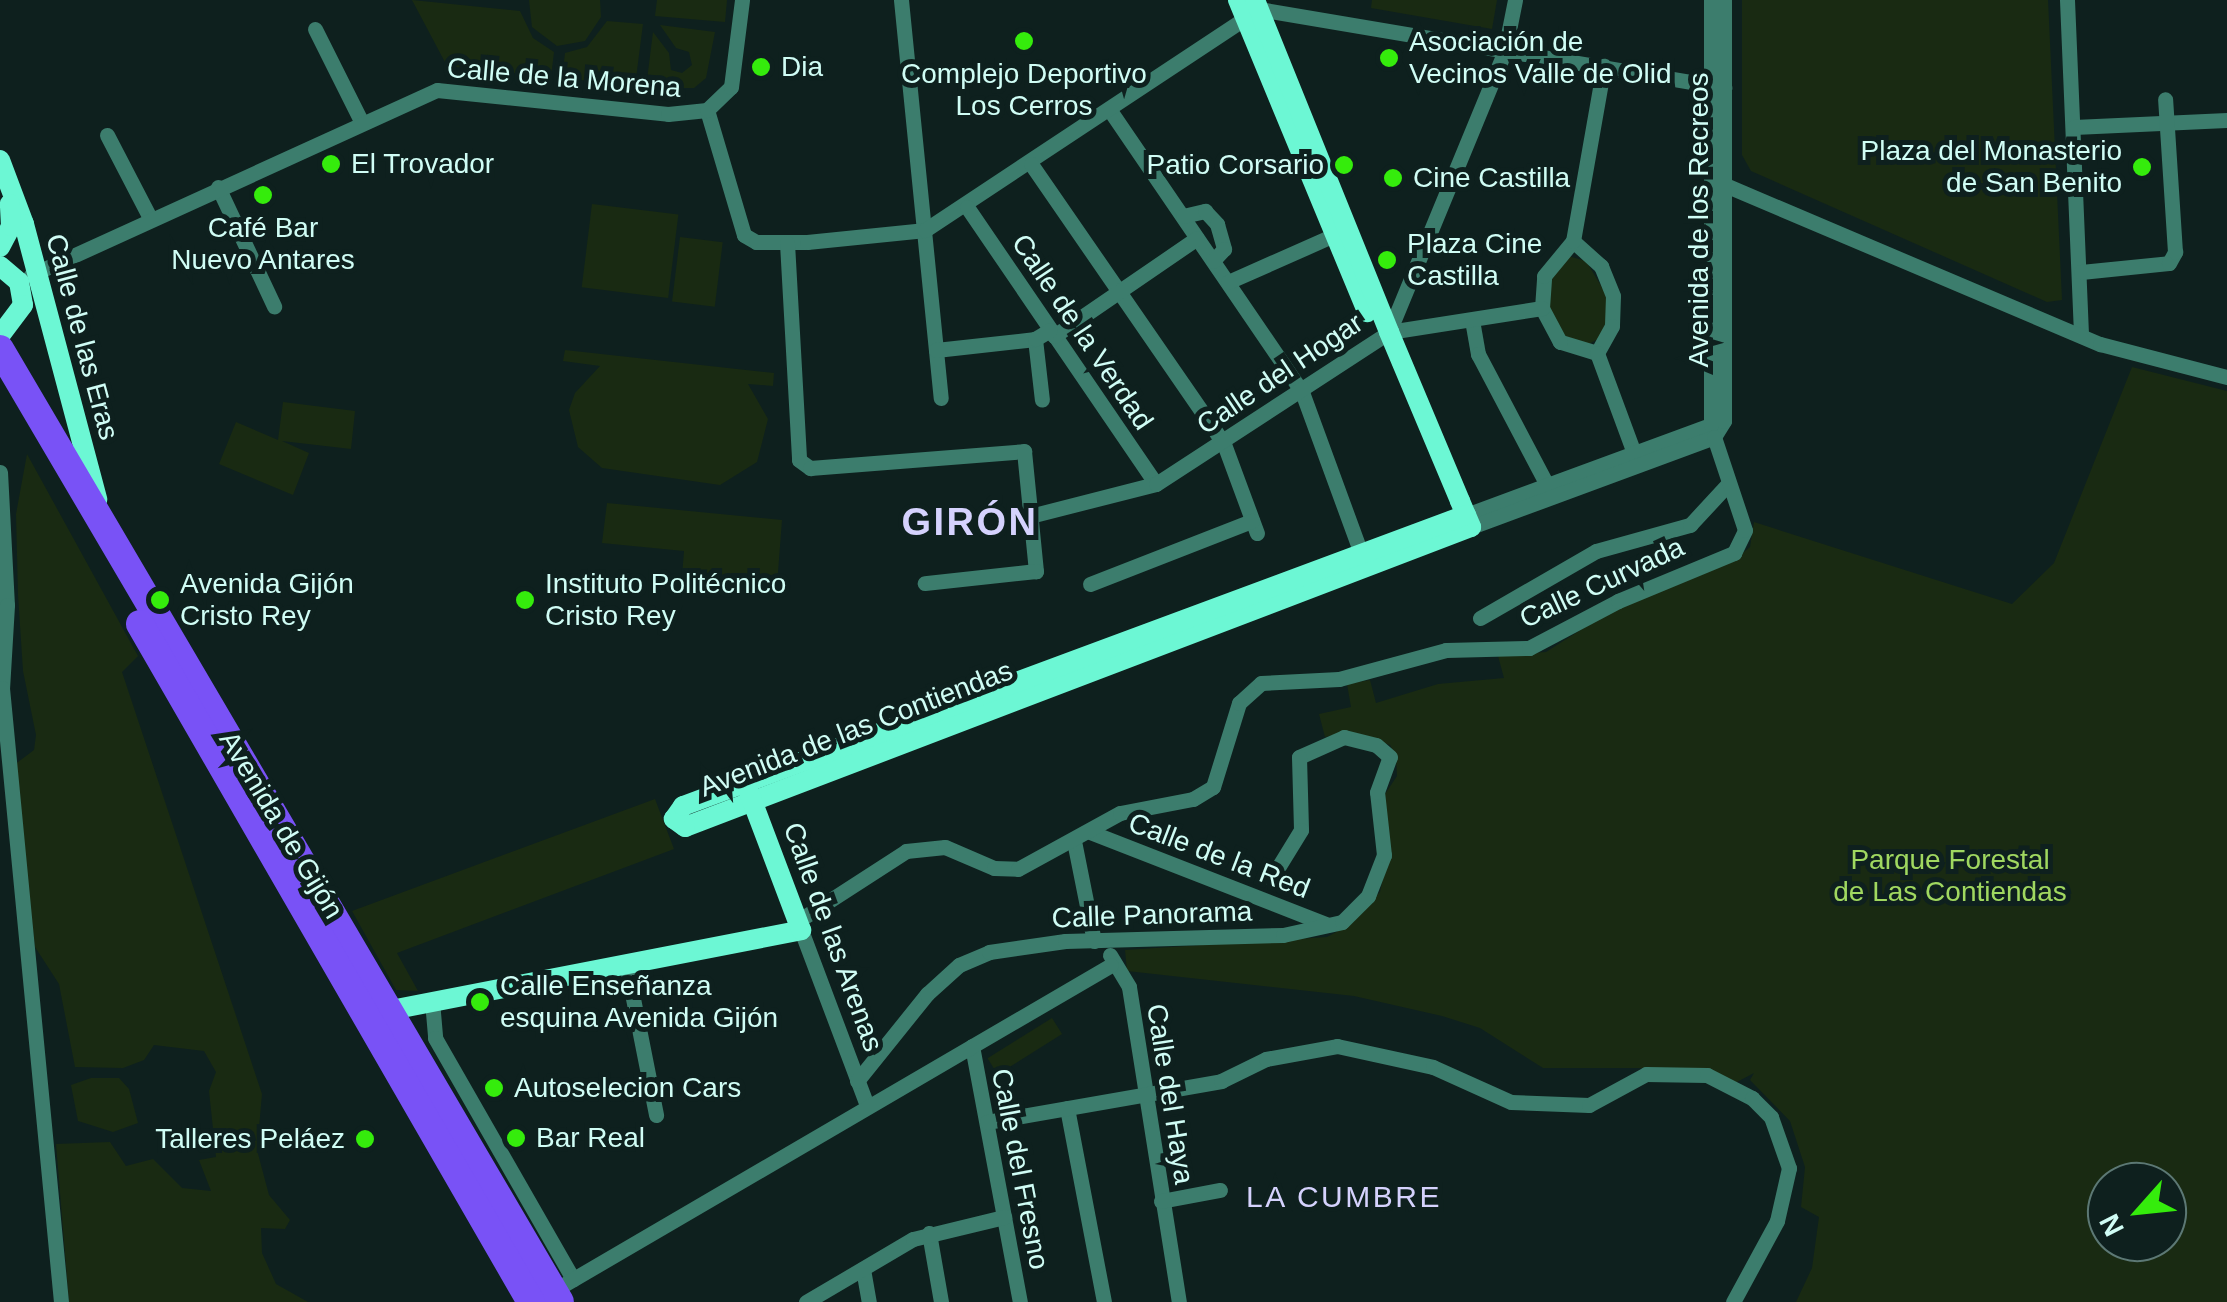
<!DOCTYPE html>
<html>
<head>
<meta charset="utf-8">
<style>
  body { margin:0 }
  #map { position:relative; width:2227px; height:1302px; overflow:hidden; background:#0e201e; font-family:Arial,sans-serif }
  div>[style] { position:absolute }
  [style*='--x'] { left:calc(var(--x)*1px); top:calc(var(--y)*1px); width:calc(var(--w)*1px); rotate:calc(var(--a)*1deg) }
  .green>* { inset:0; background:#192a12; transform-origin:0 0 }
  .street>* { height:15px; margin:-7.5px; padding:0 7.5px; transform-origin:7.5px; border-radius:7.5px; background:#3c7d6d }
  .secondary>* { height:20px; margin:-10px; padding:0 10px; transform-origin:10px; border-radius:10px; background:#6cf7d4 }
  .highway>* { height:28px; margin:-14px; padding:0 14px; transform-origin:14px; border-radius:14px; background:#7952f6 }
  .dots>* { width:28px; height:28px; translate:-50% -50%; box-sizing:border-box; border:5px solid #0e201e; border-radius:50% }
  span { translate:-50% -50%; white-space:nowrap; text-align:center; line-height:1.15; -webkit-text-stroke:10px #0e201e; paint-order:stroke }
  .poi-label { font-size:28px; color:#d0fdf5 }
  .left { translate:0 -50%; text-align:left }
  .right { translate:-100% -50%; text-align:right }
  .street-label { font-size:28px; color:#d0fdf5 }
  .park-label { font-size:28px; color:#a0d860 }
  .neighbourhood-label { font-size:30px; color:#d5d2fd; letter-spacing:2.5px }
  .district-label { font-size:38px; color:#d5d2fd; font-weight:700; letter-spacing:2.5px }
  .north { position:absolute; left:2087px; top:1162px; width:100px; height:100px; box-sizing:border-box; background:#0e201e; border:2px solid #5c7874; border-radius:50%; rotate:243deg; font-size:28px; font-weight:700; line-height:40px; text-align:center; color:#d0fdf5 }
  .north::after { content:''; display:block; margin:auto; width:35px; height:45px; background:#35ec0c; clip-path:polygon(50% 0,100% 100%,50% 72%,0 100%) }
</style>
</head>
<body>
<div id="map">
  <div class="green">
    <i style="clip-path:polygon(412px 0,520px 11px,533px 38px,554px 52px,551px 77px,447px 66px)"></i>
    <i style="clip-path:polygon(529px 0,600px 0,601px 17px,585px 41px,557px 46px,532px 27px)"></i>
    <i style="clip-path:polygon(657px 0,727px 0,725px 22px,655px 16px)"></i>
    <i style="clip-path:polygon(1372px 0,1497px 0,1492px 29px,1371px 8px)"></i>
    <i style="clip-path:polygon(1742px 0,2048px 0,2062px 300px,2047px 302px,1751px 171px,1742px 155px)"></i>
    <i style="clip-path:polygon(607px 21px,643px 24px,635px 86px,562px 78px,565px 53px,587px 47px)"></i>
    <i style="clip-path:polygon(660px 25px,715px 32px,706px 78px,694px 88px,646px 88px,653px 32px,669px 53px,671px 70px,682px 73px,692px 65px,689px 52px,676px 48px)"></i>
    <i style="left:592px;top:204px;width:87px;height:84px;rotate:7deg"></i>
    <i style="left:680px;top:237px;width:43px;height:65px;rotate:7deg"></i>
    <i style="clip-path:polygon(1568px 256px,1586px 261px,1606px 294px,1606px 323px,1598px 339px,1583px 347px,1565px 340px,1550px 315px,1548px 282px)"></i>
    <i style="clip-path:polygon(565px 350px,774px 373px,773px 386px,748px 384px,768px 419px,757px 462px,720px 485px,602px 468px,578px 447px,569px 410px,575px 393px,600px 366px,563px 361px)"></i>
    <i style="clip-path:polygon(evenodd,2132px 367px,2227px 391px,2227px 1302px,1796px 1302px,1812px 1268px,1819px 1217px,1801px 1207px,1805px 1167px,1790px 1121px,1750px 1080px,1754px 1073px,1735px 1083px,1692px 1068px,1543px 1068px,1480px 1028px,1442px 1016px,1354px 996px,1127px 971px,1125px 950px,1327px 937px,1351px 924px,1380px 892px,1389px 850px,1385px 794px,1397px 776px,1396px 756px,1390px 745px,1349px 732px,1325px 737px,1319px 714px,1351px 707px,1347px 684px,1370px 680px,1376px 703px,1438px 684px,1504px 678px,1498px 656px,1546px 652px,1601px 617px,1739px 556px,1750px 547px,1754px 522px,2012px 604px,2054px 563px,2132px 367px,2107px 1182px,2167px 1182px,2167px 1242px,2107px 1242px,2107px 1182px)"></i>
    <i style="clip-path:polygon(283px 402px,355px 411px,351px 449px,282px 441px,309px 453px,293px 495px,219px 464px,236px 422px,278px 440px)"></i>
    <i style="clip-path:polygon(27px 454px,138px 656px,122px 672px,262px 1094px,257px 1150px,269px 1195px,290px 1220px,285px 1229px,261px 1228px,262px 1253px,276px 1284px,308px 1302px,69px 1302px,56px 1144px,110px 1142px,126px 1166px,153px 1159px,182px 1188px,211px 1191px,199px 1160px,216px 1157px,209px 1091px,216px 1072px,204px 1051px,154px 1045px,144px 1060px,123px 1068px,75px 1067px,59px 984px,35px 947px,14px 765px,34px 750px,36px 735px,23px 671px,18px 595px,16px 514px)"></i>
    <i style="clip-path:polygon(607px 503px,782px 520px,777px 585px,682px 576px,684px 551px,602px 543px)"></i>
    <i style="clip-path:polygon(655px 799px,674px 849px,397px 953px,418px 991px,396px 990px,352px 911px)"></i>
    <i style="left:1052px;top:1018px;width:19px;height:76px;rotate:58deg"></i>
    <i style="clip-path:polygon(91px 1078px,119px 1078px,129px 1089px,138px 1123px,113px 1132px,78px 1121px,71px 1085px)"></i>
  </div>
  <div class="street">
    <i style="--x:901;--y:0;--w:400;--a:84.3"></i>
    <i style="--x:2067;--y:0;--w:334;--a:87.6"></i>
    <i style="--x:315;--y:29;--w:103;--a:63.4"></i>
    <i style="--x:1109;--y:109;--w:343;--a:55.7"></i>
    <i style="--x:1302;--y:392;--w:175;--a:69.9"></i>
    <i style="--x:707;--y:110;--w:130;--a:73.5"></i>
    <i style="--x:744;--y:235;--w:14;--a:30"></i>
    <i style="--x:756;--y:242;--w:51;--a:0"></i>
    <i style="--x:807;--y:242;--w:119;--a:-5.8"></i>
    <i style="--x:925;--y:230;--w:400;--a:-33.5"></i>
    <i style="--x:1259;--y:9;--w:472;--a:9.6"></i>
    <i style="--x:2074;--y:127;--w:153;--a:-2.6"></i>
    <i style="--x:107;--y:135;--w:93;--a:62.6"></i>
    <i style="--x:1031;--y:164;--w:340;--a:55.4"></i>
    <i style="--x:1224;--y:444;--w:95;--a:69.7"></i>
    <i style="--x:1711;--y:179;--w:423;--a:23"></i>
    <i style="--x:2100;--y:344;--w:131;--a:14.6"></i>
    <i style="--x:218;--y:187;--w:132;--a:64.8"></i>
    <i style="--x:967;--y:207;--w:335;--a:55.7"></i>
    <i style="--x:1183;--y:216;--w:23;--a:-13"></i>
    <i style="--x:1205;--y:211;--w:18;--a:47"></i>
    <i style="--x:1217;--y:224;--w:26;--a:74"></i>
    <i style="--x:1224;--y:249;--w:16;--a:133"></i>
    <i style="--x:1573;--y:241;--w:38;--a:42"></i>
    <i style="--x:1601;--y:266;--w:32;--a:68"></i>
    <i style="--x:1613;--y:296;--w:30;--a:92"></i>
    <i style="--x:1612;--y:326;--w:31;--a:119"></i>
    <i style="--x:1597;--y:353;--w:39;--a:-163"></i>
    <i style="--x:1560;--y:342;--w:38;--a:-118"></i>
    <i style="--x:1542;--y:308;--w:32;--a:-86"></i>
    <i style="--x:1544;--y:276;--w:45;--a:-50.4"></i>
    <i style="--x:1573;--y:241;--w:178;--a:-80"></i>
    <i style="--x:787;--y:243;--w:217;--a:86.8"></i>
    <i style="--x:799;--y:460;--w:14;--a:36"></i>
    <i style="--x:810;--y:468;--w:215;--a:-4.5"></i>
    <i style="--x:1024;--y:451;--w:121;--a:84.3"></i>
    <i style="--x:1036;--y:571;--w:112;--a:173.8"></i>
    <i style="--x:2081;--y:272;--w:88;--a:-5.8"></i>
    <i style="--x:2169;--y:263;--w:13;--a:-61"></i>
    <i style="--x:2175;--y:252;--w:153;--a:-93.7"></i>
    <i style="--x:31;--y:275;--w:446;--a:-24.5"></i>
    <i style="--x:437;--y:90;--w:232;--a:5.9"></i>
    <i style="--x:668;--y:114;--w:39;--a:-6"></i>
    <i style="--x:707;--y:110;--w:33;--a:-44"></i>
    <i style="--x:731;--y:87;--w:88;--a:-82.8"></i>
    <i style="--x:1228;--y:282;--w:116;--a:-23.9"></i>
    <i style="--x:1472;--y:320;--w:35;--a:80"></i>
    <i style="--x:1478;--y:354;--w:148;--a:62.2"></i>
    <i style="--x:1389;--y:332;--w:155;--a:-8.9"></i>
    <i style="--x:1054;--y:336;--w:173;--a:-34.4"></i>
    <i style="--x:1035;--y:339;--w:61;--a:83.5"></i>
    <i style="--x:936;--y:350;--w:100;--a:-6.3"></i>
    <i style="--x:1035;--y:339;--w:17;--a:-31"></i>
    <i style="--x:1597;--y:353;--w:107;--a:69.7"></i>
    <i style="--x:1714;--y:437;--w:19;--a:-58"></i>
    <i style="--x:1724;--y:421;--w:421;--a:-90"></i>
    <i style="--x:0;--y:472;--w:133;--a:87"></i>
    <i style="--x:7;--y:605;--w:83;--a:93.4"></i>
    <i style="--x:2;--y:688;--w:617;--a:84.51"></i>
    <i style="--x:1034;--y:515;--w:126;--a:-14.3"></i>
    <i style="--x:1156;--y:484;--w:278;--a:-33.1"></i>
    <i style="--x:1389;--y:332;--w:305;--a:-67.6"></i>
    <i style="--x:1505;--y:50;--w:51;--a:-78.7"></i>
    <i style="--x:1466;--y:515;--w:261;--a:-20.2"></i>
    <i style="--x:1711;--y:425;--w:425;--a:-90"></i>
    <i style="--x:1471;--y:527;--w:259;--a:-20.3"></i>
    <i style="--x:1090;--y:584;--w:174;--a:-21.3"></i>
    <i style="--x:1480;--y:618;--w:134;--a:-30"></i>
    <i style="--x:1596;--y:551;--w:98;--a:-15.5"></i>
    <i style="--x:1690;--y:525;--w:54;--a:-47.2"></i>
    <i style="--x:1090;--y:832;--w:253;--a:21.3"></i>
    <i style="--x:1074;--y:841;--w:102;--a:78.7"></i>
    <i style="--x:798;--y:921;--w:129;--a:-32.9"></i>
    <i style="--x:906;--y:851;--w:39;--a:-6"></i>
    <i style="--x:945;--y:847;--w:53;--a:23.2"></i>
    <i style="--x:994;--y:868;--w:24;--a:2"></i>
    <i style="--x:1018;--y:869;--w:116;--a:-28.8"></i>
    <i style="--x:1120;--y:813;--w:74;--a:-10.9"></i>
    <i style="--x:1193;--y:799;--w:23;--a:-31"></i>
    <i style="--x:1213;--y:787;--w:88;--a:-72.8"></i>
    <i style="--x:1239;--y:703;--w:30;--a:-42"></i>
    <i style="--x:1261;--y:683;--w:78;--a:-2.9"></i>
    <i style="--x:1339;--y:679;--w:111;--a:-15.2"></i>
    <i style="--x:1446;--y:650;--w:83;--a:-1.4"></i>
    <i style="--x:1529;--y:648;--w:101;--a:-27.8"></i>
    <i style="--x:1618;--y:601;--w:126;--a:-22.5"></i>
    <i style="--x:1734;--y:553;--w:25;--a:-64"></i>
    <i style="--x:1745;--y:530;--w:98;--a:-108.4"></i>
    <i style="--x:801;--y:930;--w:188;--a:69.4"></i>
    <i style="--x:1110;--y:955;--w:37;--a:59"></i>
    <i style="--x:1129;--y:987;--w:319;--a:81"></i>
    <i style="--x:626;--y:963;--w:155;--a:78.8"></i>
    <i style="--x:432;--y:1001;--w:37;--a:85"></i>
    <i style="--x:435;--y:1038;--w:278;--a:60.2"></i>
    <i style="--x:972;--y:1046;--w:260;--a:79.4"></i>
    <i style="--x:857;--y:1081;--w:112;--a:-51.2"></i>
    <i style="--x:927;--y:994;--w:43;--a:-42.2"></i>
    <i style="--x:959;--y:965;--w:33;--a:-23"></i>
    <i style="--x:989;--y:952;--w:77;--a:-8.2"></i>
    <i style="--x:1065;--y:941;--w:218;--a:-1.6"></i>
    <i style="--x:1283;--y:935;--w:60;--a:-12.4"></i>
    <i style="--x:1342;--y:922;--w:37;--a:-45"></i>
    <i style="--x:1368;--y:896;--w:44;--a:-68.7"></i>
    <i style="--x:1384;--y:855;--w:63;--a:-96.3"></i>
    <i style="--x:1377;--y:792;--w:37;--a:-70"></i>
    <i style="--x:1390;--y:757;--w:18;--a:-139"></i>
    <i style="--x:1376;--y:745;--w:33;--a:-166"></i>
    <i style="--x:1344;--y:737;--w:49;--a:156"></i>
    <i style="--x:1299;--y:757;--w:73;--a:88.4"></i>
    <i style="--x:1301;--y:830;--w:57;--a:121.5"></i>
    <i style="--x:1067;--y:1108;--w:197;--a:79.2"></i>
    <i style="--x:987;--y:1122;--w:238;--a:-9.9"></i>
    <i style="--x:1221;--y:1081;--w:50;--a:-26.1"></i>
    <i style="--x:1266;--y:1059;--w:72;--a:-10.4"></i>
    <i style="--x:1337;--y:1046;--w:98;--a:12.3"></i>
    <i style="--x:1433;--y:1067;--w:85;--a:24.2"></i>
    <i style="--x:1511;--y:1102;--w:78;--a:2.2"></i>
    <i style="--x:1589;--y:1105;--w:65;--a:-28.5"></i>
    <i style="--x:1646;--y:1074;--w:61;--a:0.9"></i>
    <i style="--x:1707;--y:1075;--w:51;--a:27.1"></i>
    <i style="--x:1752;--y:1098;--w:27;--a:45"></i>
    <i style="--x:1771;--y:1117;--w:54;--a:70.6"></i>
    <i style="--x:1789;--y:1168;--w:54;--a:102.8"></i>
    <i style="--x:1777;--y:1221;--w:92;--a:118.5"></i>
    <i style="--x:1161;--y:1201;--w:60;--a:-10.6"></i>
    <i style="--x:929;--y:1233;--w:70;--a:80.1"></i>
    <i style="--x:863;--y:1269;--w:34;--a:80"></i>
    <i style="--x:553;--y:1291;--w:646;--a:-30.29"></i>
    <i style="--x:806;--y:1302;--w:124;--a:-30.5"></i>
    <i style="--x:913;--y:1239;--w:94;--a:-13.6"></i>
  </div>
  <div class="secondary">
    <i style="--x:1238;--y:0;--w:338;--a:67.5"></i>
    <i style="--x:1255;--y:0;--w:358;--a:68"></i>
    <i style="--x:1389;--y:332;--w:183;--a:67.2"></i>
    <i style="--x:1460;--y:501;--w:15;--a:67"></i>
    <i style="--x:1466;--y:515;--w:13;--a:67"></i>
    <i style="--x:1471;--y:527;--w:841;--a:159.11"></i>
    <i style="--x:685;--y:827;--w:14;--a:-144"></i>
    <i style="--x:674;--y:819;--w:16;--a:-55"></i>
    <i style="--x:683;--y:806;--w:835;--a:-20.39"></i>
    <i style="--x:0;--y:160;--w:68;--a:69.4"></i>
    <i style="--x:24;--y:224;--w:285;--a:75.1"></i>
    <i style="--x:0;--y:247;--w:24;--a:-62"></i>
    <i style="--x:11;--y:226;--w:22;--a:-93"></i>
    <i style="--x:0;--y:266;--w:25;--a:40"></i>
    <i style="--x:19;--y:282;--w:23;--a:80"></i>
    <i style="--x:23;--y:305;--w:39;--a:127"></i>
    <i style="--x:391;--y:1010;--w:418;--a:-11"></i>
    <i style="--x:801;--y:930;--w:153;--a:-110.7"></i>
  </div>
  <div class="highway">
    <i style="--x:0;--y:349;--w:1105;--a:59.56"></i>
    <i style="--x:140;--y:624;--w:783;--a:60.03"></i>
  </div>
  <div class="dots">
    <i style="left:1024px;top:41px;background:#35ec0c"></i>
    <i style="left:1389px;top:58px;background:#35ec0c"></i>
    <i style="left:761px;top:67px;background:#35ec0c"></i>
    <i style="left:331px;top:164px;background:#35ec0c"></i>
    <i style="left:1344px;top:165px;background:#35ec0c"></i>
    <i style="left:2142px;top:167px;background:#35ec0c"></i>
    <i style="left:1393px;top:178px;background:#35ec0c"></i>
    <i style="left:263px;top:195px;background:#35ec0c"></i>
    <i style="left:1387px;top:260px;background:#35ec0c"></i>
    <i style="left:160px;top:600px;background:#35ec0c"></i>
    <i style="left:525px;top:600px;background:#35ec0c"></i>
    <i style="left:480px;top:1002px;background:#35ec0c"></i>
    <i style="left:494px;top:1088px;background:#35ec0c"></i>
    <i style="left:516px;top:1138px;background:#35ec0c"></i>
    <i style="left:365px;top:1139px;background:#35ec0c"></i>
  </div>
  <div class="poi-label">
    <span class="left" style="left:1409px;top:58px">Asociación de<br>Vecinos Valle de Olid</span>
    <span class="left" style="left:781px;top:67px">Dia</span>
    <span style="left:1024px;top:90px">Complejo Deportivo<br>Los Cerros</span>
    <span class="right" style="left:2122px;top:167px">Plaza del Monasterio<br>de San Benito</span>
    <span class="left" style="left:351px;top:164px">El Trovador</span>
    <span class="right" style="left:1324px;top:165px">Patio Corsario</span>
    <span class="left" style="left:1413px;top:178px">Cine Castilla</span>
    <span style="left:263px;top:244px">Café Bar<br>Nuevo Antares</span>
    <span class="left" style="left:1407px;top:260px">Plaza Cine<br>Castilla</span>
    <span class="left" style="left:180px;top:600px">Avenida Gijón<br>Cristo Rey</span>
    <span class="left" style="left:545px;top:600px">Instituto Politécnico<br>Cristo Rey</span>
    <span class="left" style="left:500px;top:1002px">Calle Enseñanza<br>esquina Avenida Gijón</span>
    <span class="left" style="left:514px;top:1088px">Autoselecion Cars</span>
    <span class="left" style="left:536px;top:1138px">Bar Real</span>
    <span class="right" style="left:345px;top:1139px">Talleres Peláez</span>
  </div>
  <div class="street-label">
    <span style="left:564px;top:78px;rotate:5deg">Calle de la Morena</span>
    <span style="left:1699px;top:220px;rotate:-90deg">Avenida de los Recreos</span>
    <span style="left:1082px;top:332px;rotate:56deg">Calle de la Verdad</span>
    <span style="left:82px;top:337px;rotate:75deg">Calle de las Eras</span>
    <span style="left:1280px;top:374px;rotate:-34deg">Calle del Hogar</span>
    <span style="left:1602px;top:583px;rotate:-25deg">Calle Curvada</span>
    <span style="left:856px;top:729px;rotate:-21deg">Avenida de las Contiendas</span>
    <span style="left:281px;top:825px;rotate:59deg">Avenida de Gijón</span>
    <span style="left:1219px;top:856px;rotate:21deg">Calle de la Red</span>
    <span style="left:1152px;top:915px;rotate:-2deg">Calle Panorama</span>
    <span style="left:833px;top:937px;rotate:70deg">Calle de las Arenas</span>
    <span style="left:1170px;top:1094px;rotate:81deg">Calle del Haya</span>
    <span style="left:1020px;top:1169px;rotate:79deg">Calle del Fresno</span>
  </div>
  <div class="park-label">
    <span style="left:1950px;top:876px">Parque Forestal<br>de Las Contiendas</span>
  </div>
  <div class="neighbourhood-label">
    <span style="left:1344px;top:1197px">LA CUMBRE</span>
  </div>
  <div class="district-label">
    <span style="left:970px;top:523px">GIRÓN</span>
  </div>
  <div class="north">N</div>
</div>
</body>
</html>
